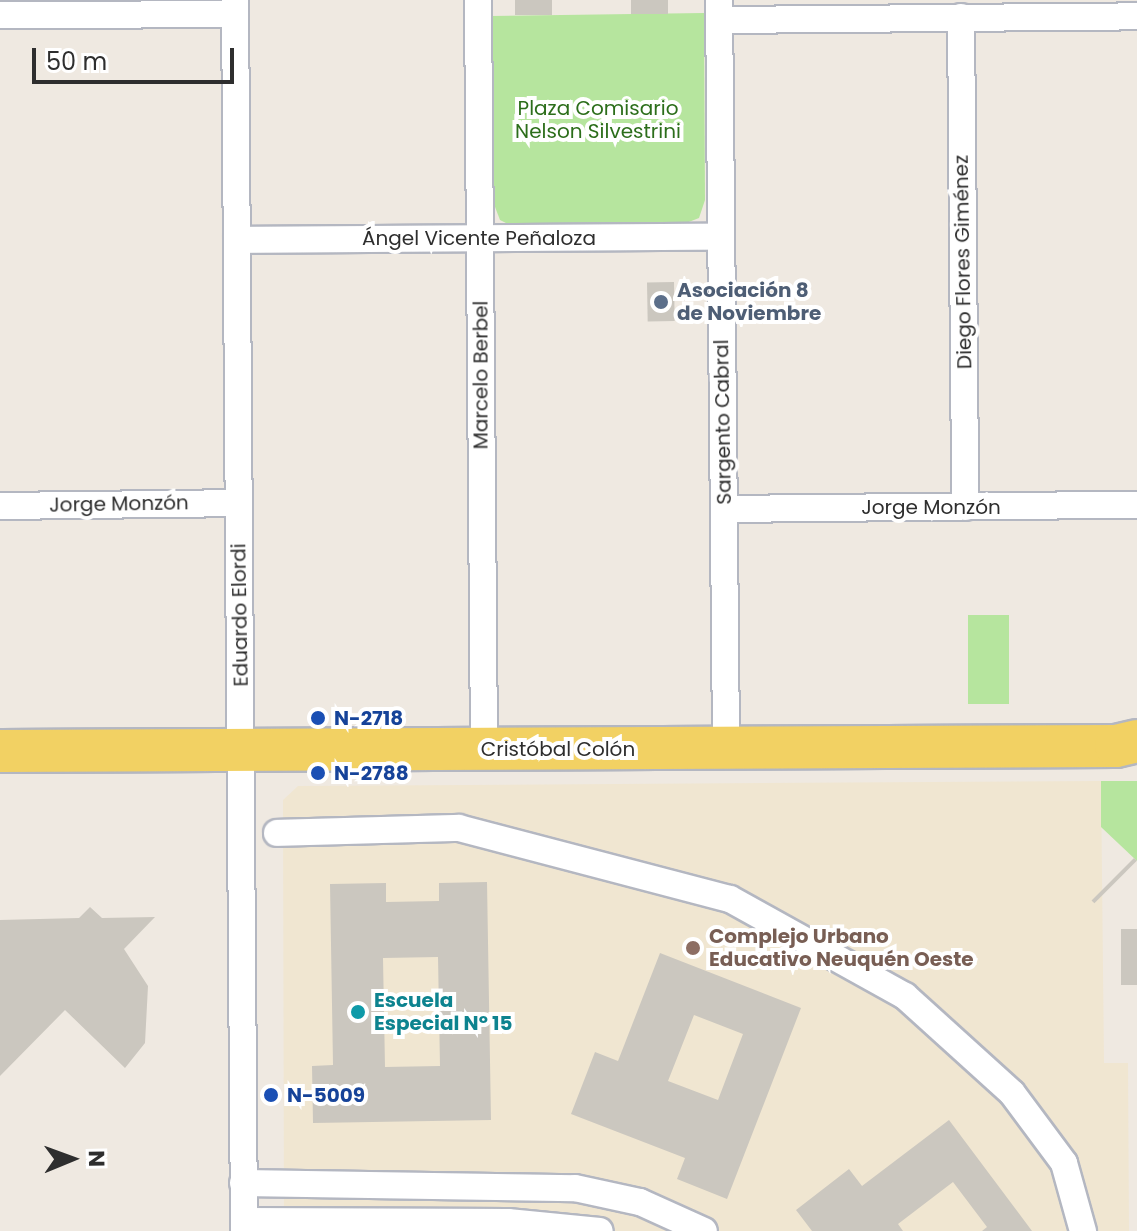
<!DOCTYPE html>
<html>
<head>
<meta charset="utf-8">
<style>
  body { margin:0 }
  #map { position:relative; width:1137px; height:1231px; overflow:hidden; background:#efe9e1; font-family:Poppins,sans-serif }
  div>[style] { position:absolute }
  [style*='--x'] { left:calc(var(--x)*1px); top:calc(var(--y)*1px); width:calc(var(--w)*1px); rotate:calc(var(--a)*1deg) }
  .education>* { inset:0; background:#f0e6d1 }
  .green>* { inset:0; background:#b6e59e; transform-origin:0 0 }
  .building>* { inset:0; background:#cbc7bf; transform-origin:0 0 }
  .roads { filter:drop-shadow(2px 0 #b4b7c1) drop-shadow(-2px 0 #b4b7c1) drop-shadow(0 2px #b4b7c1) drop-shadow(0 -2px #b4b7c1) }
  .street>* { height:26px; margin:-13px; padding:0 13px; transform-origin:13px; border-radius:13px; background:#fff }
  .primary>* { height:42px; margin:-21px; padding:0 21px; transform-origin:21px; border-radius:21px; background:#f2d163 }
  .dots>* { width:22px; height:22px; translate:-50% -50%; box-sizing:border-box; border:4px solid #fff; border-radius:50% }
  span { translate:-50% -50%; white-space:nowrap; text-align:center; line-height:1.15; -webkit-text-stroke:8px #fff; paint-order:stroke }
  .park-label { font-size:20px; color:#2c6e1b }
  .street-label { font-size:20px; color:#2e2e2e }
  .service-label { font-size:20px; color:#4e5e75; font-weight:700 }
  .left { translate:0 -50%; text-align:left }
  .transit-label { font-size:20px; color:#164399; font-weight:700 }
  .education-label { font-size:20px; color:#785e54; font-weight:700 }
  .culture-label { font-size:20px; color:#0d838f; font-weight:700 }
  .north { position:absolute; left:32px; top:1119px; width:80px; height:80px; -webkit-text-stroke:6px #fff; paint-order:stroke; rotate:89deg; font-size:22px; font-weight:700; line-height:32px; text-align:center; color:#2e2e2e }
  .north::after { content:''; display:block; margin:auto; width:28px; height:36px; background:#2e2e2e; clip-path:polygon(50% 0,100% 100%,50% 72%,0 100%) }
  .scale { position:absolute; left:32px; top:48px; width:202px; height:36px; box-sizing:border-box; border:4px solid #2e2e2e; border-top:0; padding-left:10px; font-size:24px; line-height:28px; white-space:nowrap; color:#2e2e2e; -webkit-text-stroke:6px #fff; paint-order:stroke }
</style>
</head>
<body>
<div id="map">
  <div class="education">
    <i style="clip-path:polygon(1101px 781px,1104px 1063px,1128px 1063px,1129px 1231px,284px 1231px,283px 800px,298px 786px)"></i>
  </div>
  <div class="green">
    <i style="clip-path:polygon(704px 13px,705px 200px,699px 218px,681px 225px,512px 226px,500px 220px,492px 199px,491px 16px)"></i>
    <i style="left:968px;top:615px;width:41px;height:89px"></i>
    <i style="clip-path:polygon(1101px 781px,1137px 781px,1137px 861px,1101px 827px)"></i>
  </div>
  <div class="building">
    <i style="left:515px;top:0;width:37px;height:15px"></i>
    <i style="left:631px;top:0;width:37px;height:14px"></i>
    <i style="left:674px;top:282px;width:39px;height:27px;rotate:89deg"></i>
    <i style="left:1134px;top:858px;width:4px;height:60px;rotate:45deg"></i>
    <i style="clip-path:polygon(evenodd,487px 882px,491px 1120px,313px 1123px,312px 1066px,333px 1065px,330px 884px,386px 883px,386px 902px,439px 901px,439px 883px,487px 882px,438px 957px,440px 1066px,385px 1067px,383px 958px,438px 957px)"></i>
    <i style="clip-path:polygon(90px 907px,102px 918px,155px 917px,124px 949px,148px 986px,145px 1043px,125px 1068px,65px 1010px,0 1076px,0 920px,79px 918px)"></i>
    <i style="left:1121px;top:929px;width:16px;height:56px"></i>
    <i style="clip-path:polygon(evenodd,660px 953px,801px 1008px,727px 1199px,677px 1179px,685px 1158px,571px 1114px,595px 1052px,618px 1061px,660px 953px,694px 1015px,743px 1034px,718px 1100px,668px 1081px,694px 1015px)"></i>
    <i style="clip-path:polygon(949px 1120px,1032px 1231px,982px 1231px,987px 1227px,953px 1182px,898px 1224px,903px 1231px,812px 1231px,796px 1210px,849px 1169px,862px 1186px)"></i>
  </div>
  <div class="roads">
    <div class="street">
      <i style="--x:235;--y:0;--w:1231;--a:89.58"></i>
      <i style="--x:478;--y:0;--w:749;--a:89.54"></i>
      <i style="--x:719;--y:0;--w:748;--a:89.46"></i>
      <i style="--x:0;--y:15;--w:235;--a:-0.2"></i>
      <i style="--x:961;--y:17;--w:490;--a:89.5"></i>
      <i style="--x:719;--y:20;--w:418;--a:-0.5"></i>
      <i style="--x:237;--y:240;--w:484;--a:-0.4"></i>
      <i style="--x:0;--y:506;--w:239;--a:-0.7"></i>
      <i style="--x:724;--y:509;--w:413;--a:-0.6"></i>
      <i style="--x:277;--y:833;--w:182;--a:-1.6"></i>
      <i style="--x:459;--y:828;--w:280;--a:14.7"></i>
      <i style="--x:730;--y:899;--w:200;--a:29"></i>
      <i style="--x:905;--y:996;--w:144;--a:42.2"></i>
      <i style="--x:1012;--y:1093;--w:87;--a:53.4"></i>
      <i style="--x:1064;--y:1163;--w:71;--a:74.4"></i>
      <i style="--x:243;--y:1183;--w:332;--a:0.9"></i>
      <i style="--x:575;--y:1188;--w:66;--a:12.2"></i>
      <i style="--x:640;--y:1202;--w:70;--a:24.4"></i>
      <i style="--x:244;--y:1221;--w:264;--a:0.2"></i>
      <i style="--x:508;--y:1222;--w:92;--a:5.6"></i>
    </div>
    <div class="primary">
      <i style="--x:0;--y:751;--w:1116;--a:-0.26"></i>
      <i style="--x:1116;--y:746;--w:22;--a:-13"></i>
    </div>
  </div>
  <div class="dots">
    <i style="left:661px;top:302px;background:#5c6f8a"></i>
    <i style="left:318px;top:718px;background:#1a4fb4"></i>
    <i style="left:318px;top:773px;background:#1a4fb4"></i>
    <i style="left:693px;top:948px;background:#8d6e63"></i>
    <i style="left:358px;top:1012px;background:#0f9aa8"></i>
    <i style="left:271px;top:1095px;background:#1a4fb4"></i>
  </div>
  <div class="park-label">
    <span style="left:598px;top:120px">Plaza Comisario<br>Nelson Silvestrini</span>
  </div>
  <div class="street-label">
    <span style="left:479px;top:238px">Ángel Vicente Peñaloza</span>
    <span style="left:963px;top:262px;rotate:-91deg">Diego Flores Giménez</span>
    <span style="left:481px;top:375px;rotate:-90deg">Marcelo Berbel</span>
    <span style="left:723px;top:422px;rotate:-91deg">Sargento Cabral</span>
    <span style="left:119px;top:504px;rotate:-1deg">Jorge Monzón</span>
    <span style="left:931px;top:507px">Jorge Monzón</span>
    <span style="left:240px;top:615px;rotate:-91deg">Eduardo Elordi</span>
    <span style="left:558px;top:749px">Cristóbal Colón</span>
  </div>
  <div class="service-label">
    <span class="left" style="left:677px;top:302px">Asociación 8<br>de Noviembre</span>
  </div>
  <div class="transit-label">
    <span class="left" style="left:334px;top:718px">N-2718</span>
    <span class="left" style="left:334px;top:773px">N-2788</span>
    <span class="left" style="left:287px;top:1095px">N-5009</span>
  </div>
  <div class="education-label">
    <span class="left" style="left:709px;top:948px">Complejo Urbano<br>Educativo Neuquén Oeste</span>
  </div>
  <div class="culture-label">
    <span class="left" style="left:374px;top:1012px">Escuela<br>Especial Nº 15</span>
  </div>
  <div class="north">N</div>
  <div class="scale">50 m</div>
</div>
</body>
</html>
